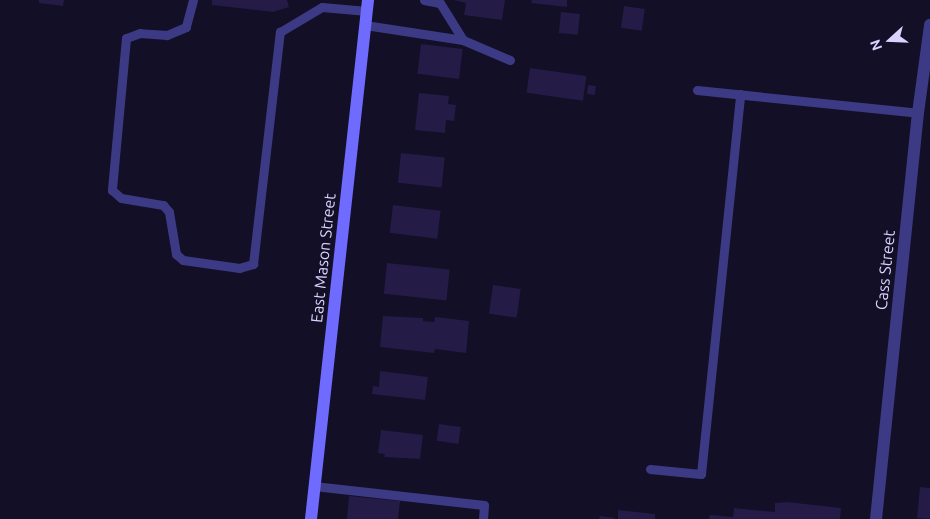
<!DOCTYPE html>
<html>
<head>
<meta charset="utf-8">
<style>
  body { margin:0 }
  #map { position:relative; width:930px; height:519px; overflow:hidden; background:#130f26; font-family:Ubuntu,sans-serif }
  div>[style] { position:absolute }
  [style*='--x'] { left:calc(var(--x)*1px); top:calc(var(--y)*1px); width:calc(var(--w)*1px); rotate:calc(var(--a)*1deg) }
  .building>* { inset:0; background:#241b47; transform-origin:0 0 }
  .lane>* { height:9px; margin:-4.5px; padding:0 4.5px; transform-origin:4.5px; border-radius:4.5px; background:#3d3a85 }
  .street>* { height:12px; margin:-6px; padding:0 6px; transform-origin:6px; border-radius:6px; background:#3d3a85 }
  .secondary>* { height:12px; margin:-6px; padding:0 6px; transform-origin:6px; border-radius:6px; background:#6f6bff }
  span { translate:-50% -50%; white-space:nowrap; text-align:center; line-height:1.15; -webkit-text-stroke:5px #130f26; paint-order:stroke }
  .street-label { font-size:16px; color:#d9d4ff }
  .north { position:absolute; left:865px; top:15px; width:50px; height:50px; -webkit-text-stroke:4px #130f26; paint-order:stroke; rotate:250deg; font-size:14px; font-weight:700; line-height:20px; text-align:center; color:#d9d4ff }
  .north::after { content:''; display:block; margin:auto; width:18px; height:22px; background:#d9d4ff; clip-path:polygon(50% 0,100% 100%,50% 72%,0 100%) }
</style>
</head>
<body>
<div id="map">
  <div class="building">
    <i style="clip-path:polygon(39px 0,64px 0,63px 6px,39px 3px)"></i>
    <i style="clip-path:polygon(212px 0,287px 0,289px 7px,273px 12px,212px 5px)"></i>
    <i style="clip-path:polygon(454px 0,505px 0,502px 20px,464px 15px,466px 3px)"></i>
    <i style="clip-path:polygon(532px 0,567px 0,567px 7px,531px 3px)"></i>
    <i style="left:624px;top:6px;width:21px;height:22px;rotate:8deg"></i>
    <i style="left:561px;top:12px;width:19px;height:21px;rotate:6deg"></i>
    <i style="left:421px;top:44px;width:42px;height:30px;rotate:7deg"></i>
    <i style="left:530px;top:68px;width:57px;height:25px;rotate:8deg"></i>
    <i style="left:588px;top:85px;width:8px;height:9px;rotate:7deg"></i>
    <i style="clip-path:polygon(419px 93px,449px 96px,448px 104px,456px 105px,454px 121px,446px 120px,445px 133px,415px 130px)"></i>
    <i style="left:401px;top:153px;width:44px;height:30px;rotate:6deg"></i>
    <i style="left:393px;top:205px;width:48px;height:28px;rotate:7deg"></i>
    <i style="left:387px;top:263px;width:63px;height:31px;rotate:6deg"></i>
    <i style="left:493px;top:285px;width:28px;height:29px;rotate:8deg"></i>
    <i style="clip-path:polygon(383px 316px,423px 318px,423px 321px,434px 322px,435px 317px,469px 321px,466px 353px,435px 349px,434px 353px,380px 347px)"></i>
    <i style="clip-path:polygon(380px 371px,428px 377px,425px 400px,372px 394px,373px 386px,379px 387px)"></i>
    <i style="left:439px;top:424px;width:22px;height:17px;rotate:8deg"></i>
    <i style="clip-path:polygon(381px 430px,423px 435px,420px 459px,384px 457px,385px 454px,378px 453px)"></i>
    <i style="clip-path:polygon(920px 487px,930px 488px,930px 519px,917px 518px)"></i>
    <i style="clip-path:polygon(349px 496px,400px 501px,398px 519px,347px 519px)"></i>
    <i style="clip-path:polygon(787px 502px,841px 508px,840px 519px,709px 519px,710px 515px,733px 517px,734px 508px,775px 512px,775px 503px)"></i>
    <i style="clip-path:polygon(618px 510px,655px 514px,655px 519px,618px 519px)"></i>
    <i style="clip-path:polygon(600px 516px,615px 518px,614px 519px,599px 519px)"></i>
  </div>
  <div class="lane">
    <i style="--x:193;--y:0;--w:28;--a:105"></i>
    <i style="--x:186;--y:27;--w:21;--a:157"></i>
    <i style="--x:167;--y:35;--w:27;--a:-176"></i>
    <i style="--x:140;--y:33;--w:15;--a:160"></i>
    <i style="--x:126;--y:38;--w:153;--a:95.3"></i>
    <i style="--x:112;--y:190;--w:12;--a:42"></i>
    <i style="--x:121;--y:198;--w:43;--a:9.5"></i>
    <i style="--x:163;--y:205;--w:9;--a:49"></i>
    <i style="--x:169;--y:212;--w:43;--a:80.5"></i>
    <i style="--x:176;--y:254;--w:9;--a:41"></i>
    <i style="--x:183;--y:260;--w:57;--a:8.1"></i>
    <i style="--x:239;--y:268;--w:15;--a:-16"></i>
    <i style="--x:253;--y:264;--w:234;--a:-83.4"></i>
    <i style="--x:280;--y:32;--w:49;--a:-30.8"></i>
    <i style="--x:322;--y:7;--w:45;--a:5.1"></i>
    <i style="--x:424;--y:0;--w:16;--a:11"></i>
    <i style="--x:440;--y:3;--w:44;--a:58.1"></i>
    <i style="--x:365;--y:25;--w:99;--a:8.7"></i>
    <i style="--x:463;--y:40;--w:51;--a:23.1"></i>
    <i style="--x:697;--y:90;--w:222;--a:5.9"></i>
    <i style="--x:650;--y:469;--w:51;--a:5.6"></i>
    <i style="--x:701;--y:474;--w:382;--a:-84.1"></i>
    <i style="--x:314;--y:486;--w:171;--a:6.4"></i>
    <i style="--x:484;--y:505;--w:14;--a:94"></i>
  </div>
  <div class="street">
    <i style="--x:876;--y:519;--w:408;--a:-84.1"></i>
    <i style="--x:918;--y:113;--w:89;--a:-82.2"></i>
  </div>
  <div class="secondary">
    <i style="--x:311;--y:519;--w:522;--a:-83.73"></i>
  </div>
  <div class="street-label">
    <span style="left:323px;top:258px;rotate:-84deg">East Mason Street</span>
    <span style="left:885px;top:270px;rotate:-84deg">Cass Street</span>
  </div>
  <div class="north">N</div>
</div>
</body>
</html>
